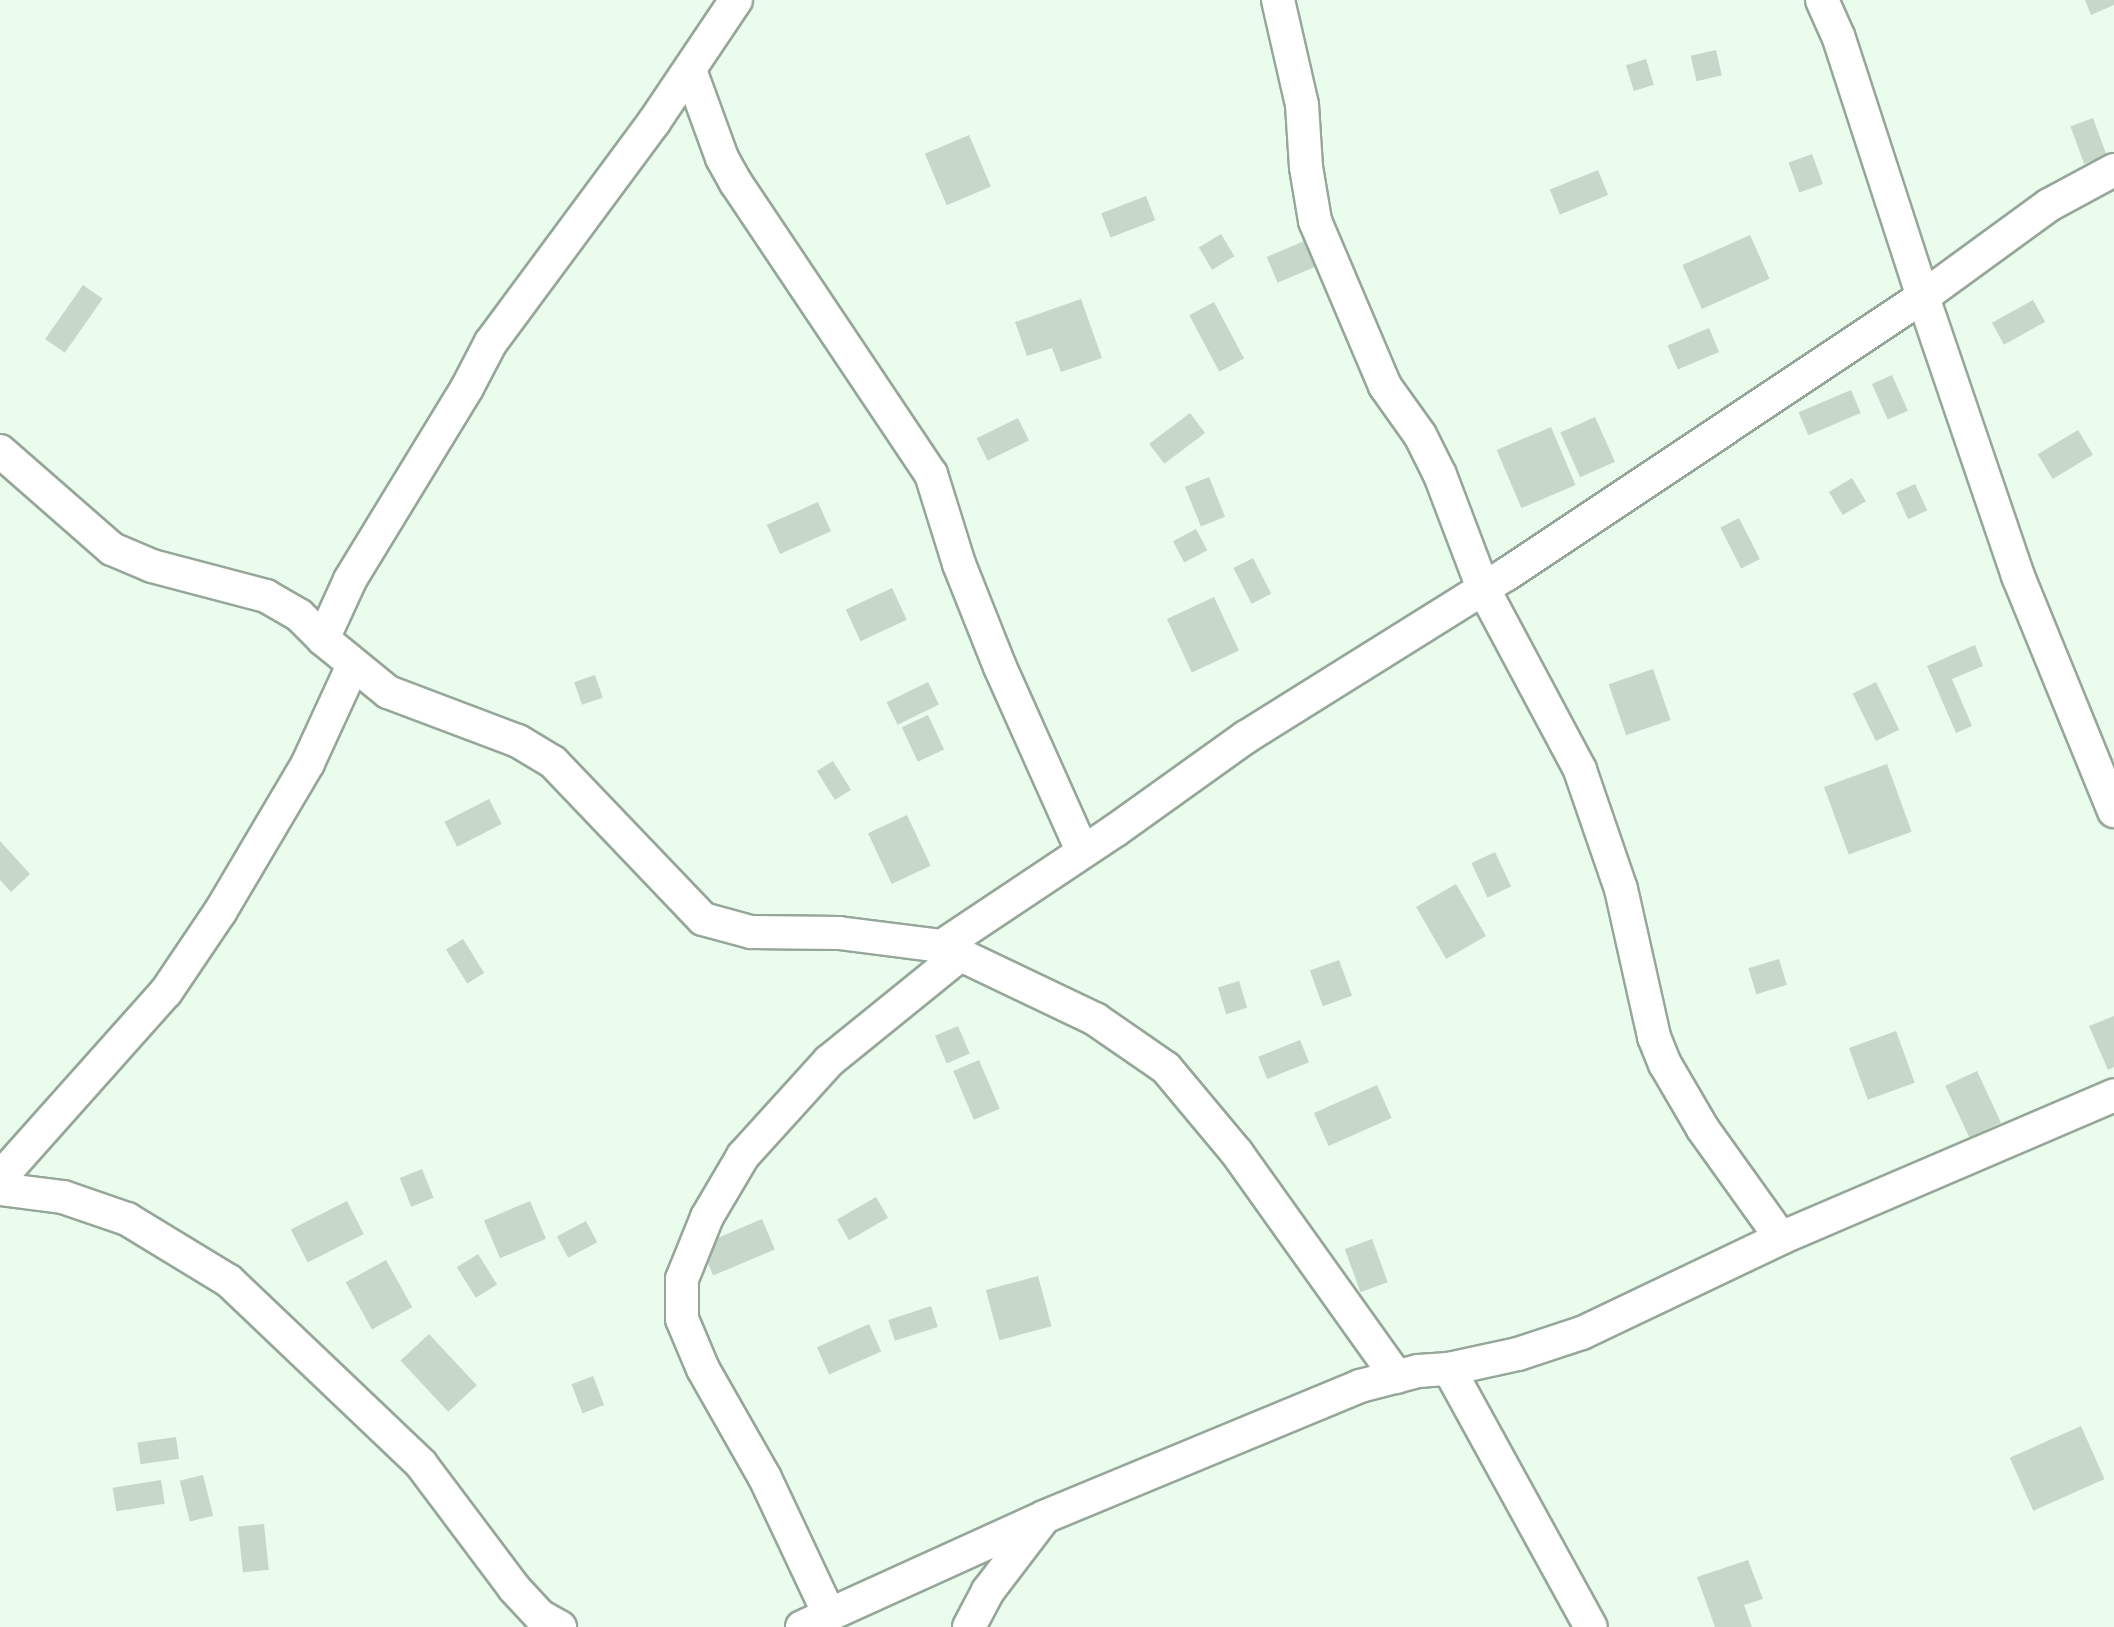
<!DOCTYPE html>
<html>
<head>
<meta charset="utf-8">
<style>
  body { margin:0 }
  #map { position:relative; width:2114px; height:1627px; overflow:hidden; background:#eafded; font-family:"Space Grotesk",sans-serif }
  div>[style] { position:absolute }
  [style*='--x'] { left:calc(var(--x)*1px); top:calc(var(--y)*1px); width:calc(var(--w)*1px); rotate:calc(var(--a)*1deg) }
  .building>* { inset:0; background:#c6d8c9; transform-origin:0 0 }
  .roads { filter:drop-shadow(2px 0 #96a799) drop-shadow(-2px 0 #96a799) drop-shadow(0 2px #96a799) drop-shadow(0 -2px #96a799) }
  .minor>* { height:32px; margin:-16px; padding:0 16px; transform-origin:16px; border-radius:16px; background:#fff }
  span { translate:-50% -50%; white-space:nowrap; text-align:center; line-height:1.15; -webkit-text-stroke:6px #fff; paint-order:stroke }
</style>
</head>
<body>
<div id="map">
  <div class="building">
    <i style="clip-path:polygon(2085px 0,2114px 0,2114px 5px,2091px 15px)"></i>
    <i style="left:1716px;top:50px;width:26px;height:26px;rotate:77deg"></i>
    <i style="left:1646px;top:59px;width:27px;height:21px;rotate:73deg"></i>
    <i style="left:2093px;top:118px;width:40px;height:24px;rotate:70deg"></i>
    <i style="left:969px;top:135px;width:56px;height:48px;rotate:67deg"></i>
    <i style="left:1812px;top:154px;width:32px;height:25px;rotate:70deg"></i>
    <i style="left:1598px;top:170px;width:27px;height:52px;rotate:68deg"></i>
    <i style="left:1146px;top:196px;width:26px;height:48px;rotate:69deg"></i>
    <i style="left:1221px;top:234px;width:26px;height:26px;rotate:59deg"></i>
    <i style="left:1750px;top:235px;width:48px;height:74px;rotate:66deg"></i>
    <i style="left:1309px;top:239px;width:28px;height:46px;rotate:67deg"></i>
    <i style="left:83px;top:285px;width:24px;height:66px;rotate:35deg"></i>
    <i style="clip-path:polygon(1081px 299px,1102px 358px,1061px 372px,1052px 348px,1027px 356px,1015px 322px)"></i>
    <i style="left:2033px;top:300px;width:25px;height:47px;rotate:61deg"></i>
    <i style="left:1214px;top:302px;width:64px;height:28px;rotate:62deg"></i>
    <i style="left:1709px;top:328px;width:26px;height:45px;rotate:67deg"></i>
    <i style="left:1892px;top:375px;width:39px;height:22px;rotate:66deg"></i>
    <i style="left:1851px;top:390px;width:25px;height:57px;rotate:67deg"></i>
    <i style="left:1190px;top:413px;width:25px;height:51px;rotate:53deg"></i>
    <i style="left:1595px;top:417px;width:49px;height:38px;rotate:66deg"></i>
    <i style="left:1018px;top:418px;width:25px;height:46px;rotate:64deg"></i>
    <i style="left:1551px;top:427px;width:63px;height:59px;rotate:67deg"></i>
    <i style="left:2078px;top:430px;width:29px;height:47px;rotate:59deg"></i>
    <i style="left:1209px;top:477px;width:43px;height:26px;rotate:68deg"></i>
    <i style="left:1852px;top:478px;width:27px;height:27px;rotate:59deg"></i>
    <i style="left:1915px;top:484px;width:29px;height:21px;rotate:65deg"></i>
    <i style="left:818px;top:502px;width:32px;height:56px;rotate:66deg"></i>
    <i style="left:1739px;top:518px;width:46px;height:21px;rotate:63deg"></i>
    <i style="left:1196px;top:529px;width:24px;height:26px;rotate:62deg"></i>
    <i style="left:1253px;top:558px;width:40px;height:22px;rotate:63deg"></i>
    <i style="left:892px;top:588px;width:35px;height:51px;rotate:65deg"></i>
    <i style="left:1214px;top:597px;width:59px;height:52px;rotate:65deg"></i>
    <i style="clip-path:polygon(1975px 645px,1983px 666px,1952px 679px,1972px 726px,1956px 733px,1927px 666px)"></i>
    <i style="left:1653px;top:669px;width:54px;height:47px;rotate:71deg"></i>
    <i style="left:595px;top:675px;width:24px;height:22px;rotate:71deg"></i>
    <i style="left:928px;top:682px;width:25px;height:46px;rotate:64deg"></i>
    <i style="left:1876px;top:682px;width:53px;height:26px;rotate:64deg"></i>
    <i style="left:928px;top:715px;width:38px;height:29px;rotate:65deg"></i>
    <i style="left:833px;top:761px;width:34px;height:19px;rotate:58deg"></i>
    <i style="left:1887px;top:764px;width:72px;height:67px;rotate:70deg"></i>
    <i style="left:489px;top:799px;width:28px;height:50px;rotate:63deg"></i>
    <i style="left:907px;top:815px;width:56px;height:43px;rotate:65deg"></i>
    <i style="clip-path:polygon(0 841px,30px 874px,11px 892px,0 880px)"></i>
    <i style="left:1495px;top:852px;width:38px;height:26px;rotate:65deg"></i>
    <i style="left:1456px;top:884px;width:60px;height:46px;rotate:60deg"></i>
    <i style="left:463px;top:939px;width:40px;height:20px;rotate:58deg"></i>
    <i style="left:1779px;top:959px;width:27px;height:32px;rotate:73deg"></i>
    <i style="left:1339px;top:960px;width:38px;height:31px;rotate:70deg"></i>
    <i style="left:1239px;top:981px;width:28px;height:22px;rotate:73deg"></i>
    <i style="clip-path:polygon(2114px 1016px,2114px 1067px,2108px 1070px,2089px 1026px)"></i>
    <i style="left:958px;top:1026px;width:30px;height:25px;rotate:67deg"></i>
    <i style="left:1896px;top:1031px;width:55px;height:50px;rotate:70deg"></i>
    <i style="left:1300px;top:1040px;width:24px;height:45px;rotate:68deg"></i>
    <i style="left:979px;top:1060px;width:53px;height:28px;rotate:67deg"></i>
    <i style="left:1977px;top:1071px;width:57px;height:35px;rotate:65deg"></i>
    <i style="left:1377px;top:1085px;width:36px;height:69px;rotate:66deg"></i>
    <i style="left:422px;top:1169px;width:31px;height:24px;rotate:68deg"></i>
    <i style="left:876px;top:1197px;width:24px;height:45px;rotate:60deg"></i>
    <i style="left:347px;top:1201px;width:37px;height:63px;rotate:63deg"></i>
    <i style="left:530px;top:1201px;width:41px;height:50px;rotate:67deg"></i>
    <i style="left:762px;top:1219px;width:33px;height:67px;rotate:67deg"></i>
    <i style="left:586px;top:1221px;width:24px;height:33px;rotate:62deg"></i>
    <i style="left:1372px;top:1239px;width:46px;height:29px;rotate:70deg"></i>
    <i style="left:478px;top:1254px;width:36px;height:25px;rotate:58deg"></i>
    <i style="left:386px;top:1260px;width:54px;height:46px;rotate:61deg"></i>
    <i style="left:1038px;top:1276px;width:52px;height:54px;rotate:75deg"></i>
    <i style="left:931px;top:1306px;width:22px;height:45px;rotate:72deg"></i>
    <i style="left:869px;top:1324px;width:30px;height:57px;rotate:66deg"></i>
    <i style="left:429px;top:1334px;width:70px;height:39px;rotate:47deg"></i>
    <i style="left:593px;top:1376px;width:31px;height:23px;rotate:69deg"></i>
    <i style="left:2081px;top:1426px;width:58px;height:78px;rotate:66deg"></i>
    <i style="left:176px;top:1437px;width:22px;height:39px;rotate:82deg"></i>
    <i style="left:203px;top:1475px;width:42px;height:24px;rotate:76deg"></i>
    <i style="left:161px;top:1480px;width:24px;height:49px;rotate:81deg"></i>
    <i style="left:264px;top:1524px;width:46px;height:26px;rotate:84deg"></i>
    <i style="clip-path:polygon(1748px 1560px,1763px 1599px,1744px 1605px,1752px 1627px,1715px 1627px,1697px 1577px)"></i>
  </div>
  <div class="roads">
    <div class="minor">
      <i style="--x:736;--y:0;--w:147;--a:123.9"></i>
      <i style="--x:654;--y:122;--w:274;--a:126.5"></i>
      <i style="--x:491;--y:342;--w:52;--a:117.6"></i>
      <i style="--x:467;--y:388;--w:225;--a:121.4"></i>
      <i style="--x:350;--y:580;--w:65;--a:114.6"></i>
      <i style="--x:323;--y:639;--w:84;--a:39.2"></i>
      <i style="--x:388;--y:692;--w:139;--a:20.7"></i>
      <i style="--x:518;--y:741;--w:41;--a:31"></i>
      <i style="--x:553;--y:762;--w:217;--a:46.3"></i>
      <i style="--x:703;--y:919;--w:50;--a:15.2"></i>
      <i style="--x:751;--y:932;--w:88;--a:0.7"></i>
      <i style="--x:839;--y:933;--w:104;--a:7.2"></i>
      <i style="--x:942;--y:946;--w:170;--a:25.5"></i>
      <i style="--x:1095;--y:1019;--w:86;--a:34.6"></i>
      <i style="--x:1166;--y:1068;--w:111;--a:50.1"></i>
      <i style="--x:1237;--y:1153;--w:275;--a:54.5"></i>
      <i style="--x:1278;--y:0;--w:108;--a:77.1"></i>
      <i style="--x:1302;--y:105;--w:62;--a:86.3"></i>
      <i style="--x:1306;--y:167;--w:55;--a:80.5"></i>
      <i style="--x:1315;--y:221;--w:179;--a:67"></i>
      <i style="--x:1385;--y:386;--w:60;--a:54.5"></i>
      <i style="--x:1420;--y:435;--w:45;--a:63.4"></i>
      <i style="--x:1440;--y:475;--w:121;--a:69.2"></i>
      <i style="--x:1483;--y:588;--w:206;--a:61.9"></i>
      <i style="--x:1580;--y:770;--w:126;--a:71"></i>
      <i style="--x:1621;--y:889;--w:152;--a:77.4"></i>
      <i style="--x:1654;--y:1037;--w:29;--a:68"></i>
      <i style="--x:1665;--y:1064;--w:75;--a:59.7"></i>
      <i style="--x:1703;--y:1129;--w:134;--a:54.4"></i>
      <i style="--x:690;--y:70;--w:94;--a:70"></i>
      <i style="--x:722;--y:158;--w:29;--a:61"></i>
      <i style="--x:736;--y:183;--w:350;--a:56.2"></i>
      <i style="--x:931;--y:474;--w:94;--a:72.7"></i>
      <i style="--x:959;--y:564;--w:111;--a:68.3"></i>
      <i style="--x:1000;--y:667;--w:201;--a:65.9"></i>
      <i style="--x:2114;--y:170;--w:74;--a:151.7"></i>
      <i style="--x:2049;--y:205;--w:156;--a:143.9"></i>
      <i style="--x:1923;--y:297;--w:295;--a:71.2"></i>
      <i style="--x:2018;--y:576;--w:254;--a:67.8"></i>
      <i style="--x:0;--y:451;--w:149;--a:41.2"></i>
      <i style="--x:112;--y:549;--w:43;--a:23"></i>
      <i style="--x:152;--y:566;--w:118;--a:14.7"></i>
      <i style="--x:266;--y:596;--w:38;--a:30"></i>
      <i style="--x:299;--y:615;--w:34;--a:45"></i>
      <i style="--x:942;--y:946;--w:209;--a:-33.7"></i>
      <i style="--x:1116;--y:830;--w:160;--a:-35.6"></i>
      <i style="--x:1246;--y:737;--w:308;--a:-32"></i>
      <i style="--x:1507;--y:574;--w:500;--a:-33.7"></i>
      <i style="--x:1923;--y:297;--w:274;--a:-108"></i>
      <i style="--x:1838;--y:36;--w:39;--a:-114"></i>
      <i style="--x:0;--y:1178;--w:249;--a:-48.3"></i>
      <i style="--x:166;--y:992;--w:97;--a:-56"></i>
      <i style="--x:220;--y:912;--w:173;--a:-59.4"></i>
      <i style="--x:308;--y:763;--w:108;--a:-65.3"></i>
      <i style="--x:0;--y:1189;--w:64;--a:7.2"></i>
      <i style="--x:63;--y:1197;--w:68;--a:19"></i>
      <i style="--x:127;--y:1219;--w:119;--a:31.3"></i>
      <i style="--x:229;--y:1281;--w:265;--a:43.6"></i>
      <i style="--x:421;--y:1464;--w:155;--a:53.1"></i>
      <i style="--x:514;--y:1588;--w:38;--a:47"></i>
      <i style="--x:540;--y:1616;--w:23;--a:29"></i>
      <i style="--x:1449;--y:1369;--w:294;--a:61.2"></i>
      <i style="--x:829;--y:1614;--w:150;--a:-115.2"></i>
      <i style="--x:765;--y:1478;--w:125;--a:-119.6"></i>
      <i style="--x:703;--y:1369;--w:54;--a:-112.8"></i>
      <i style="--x:682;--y:1319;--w:40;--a:-90"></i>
      <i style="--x:682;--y:1279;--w:67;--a:-68"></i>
      <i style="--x:707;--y:1217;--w:71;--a:-59.5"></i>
      <i style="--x:743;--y:1156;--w:128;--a:-47.8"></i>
      <i style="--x:829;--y:1061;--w:169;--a:-39"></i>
      <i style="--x:802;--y:1627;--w:266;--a:-24.4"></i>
      <i style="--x:1044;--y:1517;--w:342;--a:-22.5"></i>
      <i style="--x:1360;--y:1386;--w:60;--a:-14.5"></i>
      <i style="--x:1418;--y:1371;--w:31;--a:-4"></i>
      <i style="--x:1449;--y:1369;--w:71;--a:-12.3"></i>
      <i style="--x:1518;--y:1354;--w:67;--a:-18.2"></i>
      <i style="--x:1582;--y:1333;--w:221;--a:-25.5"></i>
      <i style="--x:1781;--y:1238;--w:362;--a:-23.2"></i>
      <i style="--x:969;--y:1627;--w:41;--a:-62.2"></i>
      <i style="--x:988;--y:1591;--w:89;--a:-52.7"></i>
    </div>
  </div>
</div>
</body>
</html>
